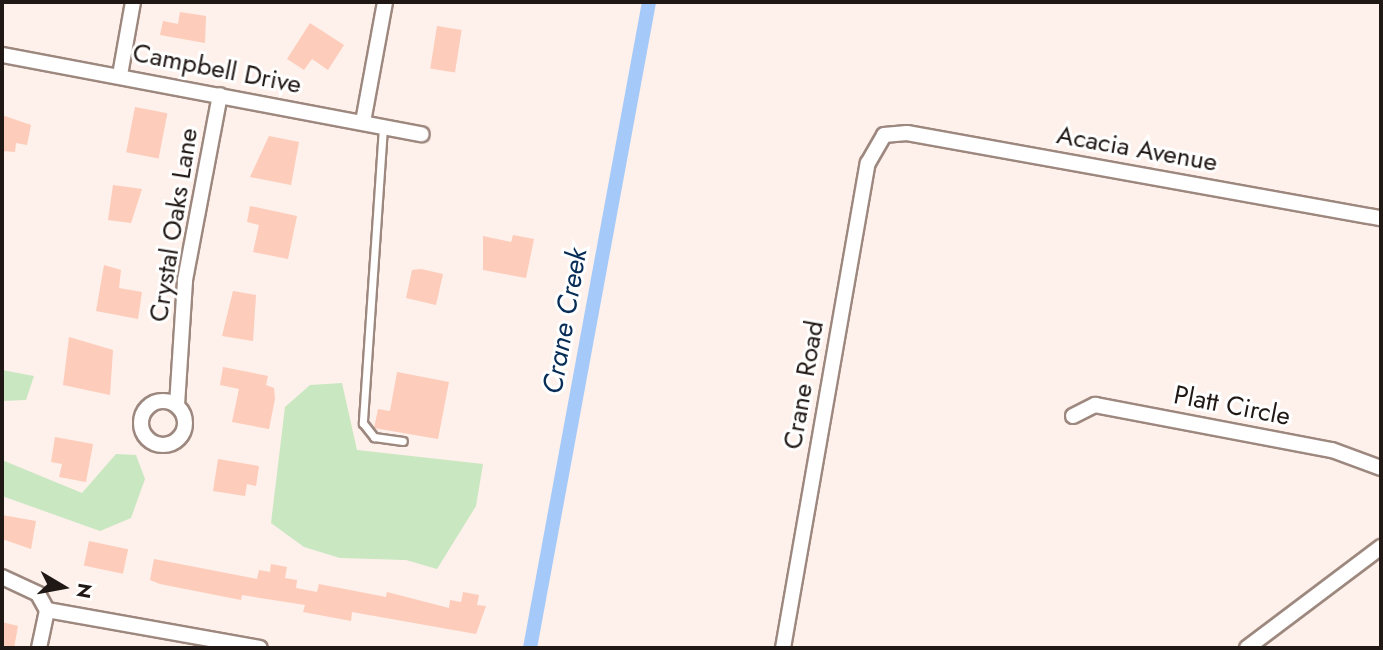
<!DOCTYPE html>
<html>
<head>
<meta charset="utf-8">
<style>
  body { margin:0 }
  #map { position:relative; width:1383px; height:650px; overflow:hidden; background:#fef0ea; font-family:Jost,sans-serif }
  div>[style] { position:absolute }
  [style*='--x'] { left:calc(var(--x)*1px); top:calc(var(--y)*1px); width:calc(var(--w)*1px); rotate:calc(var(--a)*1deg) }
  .green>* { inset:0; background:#c9e7c1 }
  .canal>* { height:14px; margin:-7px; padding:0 7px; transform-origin:7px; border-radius:7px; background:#a5caf9 }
  .building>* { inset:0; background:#fdccba; transform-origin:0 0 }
  .roads { filter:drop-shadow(2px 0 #9d887f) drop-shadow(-2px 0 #9d887f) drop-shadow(0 2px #9d887f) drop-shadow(0 -2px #9d887f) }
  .lane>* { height:7px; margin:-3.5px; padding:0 3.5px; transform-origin:3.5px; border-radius:3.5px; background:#fff }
  .street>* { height:14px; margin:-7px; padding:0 7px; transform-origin:7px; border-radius:7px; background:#fff }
  .street>.ring { margin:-7px; padding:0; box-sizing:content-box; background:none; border:14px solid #fff; border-radius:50% }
  span { translate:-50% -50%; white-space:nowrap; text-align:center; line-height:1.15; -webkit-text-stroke:6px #fff; paint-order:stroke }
  .street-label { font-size:26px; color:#201815 }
  .water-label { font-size:28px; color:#082e57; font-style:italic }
  .frame { position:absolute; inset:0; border:4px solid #201815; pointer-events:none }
  .north { position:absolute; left:28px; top:552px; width:70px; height:70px; -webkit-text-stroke:5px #fff; paint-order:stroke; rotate:100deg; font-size:19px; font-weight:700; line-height:28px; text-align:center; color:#201815 }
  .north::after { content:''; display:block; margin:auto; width:24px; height:32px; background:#201815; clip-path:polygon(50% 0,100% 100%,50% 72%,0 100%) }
</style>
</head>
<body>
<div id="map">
  <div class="green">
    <i style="clip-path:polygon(2px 370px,34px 376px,26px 400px,2px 401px)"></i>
    <i style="clip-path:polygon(342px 383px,357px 450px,483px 464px,476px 506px,437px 569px,406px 560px,340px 558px,304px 547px,271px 523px,285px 407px,310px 385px)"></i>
    <i style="clip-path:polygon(116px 454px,136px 455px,145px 479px,131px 518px,100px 531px,2px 496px,2px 460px,82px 493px)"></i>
  </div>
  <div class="canal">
    <i style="--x:530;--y:648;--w:657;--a:-79.56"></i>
  </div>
  <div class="building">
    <i style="clip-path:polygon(180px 12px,206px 16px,205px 43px,160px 35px,163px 21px,178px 24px)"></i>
    <i style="clip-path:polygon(310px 23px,344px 45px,328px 70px,312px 59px,304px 70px,287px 59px)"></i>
    <i style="left:437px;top:26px;width:25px;height:43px;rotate:9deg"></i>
    <i style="left:135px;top:107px;width:33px;height:46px;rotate:11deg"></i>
    <i style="clip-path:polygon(2px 115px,31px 125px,27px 145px,16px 143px,15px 152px,2px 151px)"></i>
    <i style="clip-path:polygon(269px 136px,299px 142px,291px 185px,250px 177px)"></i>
    <i style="clip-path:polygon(113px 185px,142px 189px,131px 223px,108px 220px)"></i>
    <i style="clip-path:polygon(250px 206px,297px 216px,288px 259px,253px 252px,259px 225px,247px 222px)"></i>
    <i style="clip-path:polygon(513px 235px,534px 239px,526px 278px,483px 270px,483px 236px,511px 242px)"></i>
    <i style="clip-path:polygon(104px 265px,121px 270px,119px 288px,142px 292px,138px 319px,96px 311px)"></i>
    <i style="clip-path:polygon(421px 269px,443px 274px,436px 305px,406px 298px,412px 270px)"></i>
    <i style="clip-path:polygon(233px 291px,256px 295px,253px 341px,222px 336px)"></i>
    <i style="clip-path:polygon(69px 337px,113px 350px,110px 395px,63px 385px)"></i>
    <i style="clip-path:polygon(223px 367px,268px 376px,266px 385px,274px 388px,275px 399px,269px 429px,232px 422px,239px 389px,220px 385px)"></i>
    <i style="clip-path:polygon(397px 372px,449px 382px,438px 439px,374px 428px,378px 409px,390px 411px)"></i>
    <i style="clip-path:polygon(55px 437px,93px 444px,86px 482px,59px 477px,62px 464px,51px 462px)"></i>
    <i style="clip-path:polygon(218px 459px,259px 466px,256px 486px,247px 484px,245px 496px,213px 491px)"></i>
    <i style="clip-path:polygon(2px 515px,36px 521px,31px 549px,2px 539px)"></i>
    <i style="left:89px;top:541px;width:40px;height:25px;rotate:12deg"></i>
    <i style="clip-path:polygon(154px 559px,257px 579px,259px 570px,270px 572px,271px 564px,287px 567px,285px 578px,297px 580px,296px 588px,317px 592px,319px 584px,386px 597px,387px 592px,449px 608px,450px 600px,461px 602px,463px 592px,479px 595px,477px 605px,486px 606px,476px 634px,352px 612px,351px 621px,303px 612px,305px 605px,242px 595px,241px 600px,160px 584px,150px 580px)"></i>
    <i style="clip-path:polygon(2px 622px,18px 626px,14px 648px,2px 645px)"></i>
  </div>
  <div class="roads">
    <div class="lane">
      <i style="--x:383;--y:127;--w:297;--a:93.9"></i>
      <i style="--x:363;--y:423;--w:18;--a:52"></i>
      <i style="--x:374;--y:437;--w:29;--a:8"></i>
    </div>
    <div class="street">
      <i style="--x:2;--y:55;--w:427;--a:10.7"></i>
      <i style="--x:120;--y:75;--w:74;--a:-79.9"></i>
      <i style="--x:363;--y:122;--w:122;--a:-79.6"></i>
      <i class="ring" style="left:141px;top:401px;width:30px;height:30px"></i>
      <i style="--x:177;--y:405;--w:125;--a:-86.3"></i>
      <i style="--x:185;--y:280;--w:188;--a:-79.3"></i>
      <i style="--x:1073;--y:416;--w:25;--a:-27"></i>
      <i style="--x:1095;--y:405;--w:241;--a:10.8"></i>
      <i style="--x:1332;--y:450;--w:52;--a:20.2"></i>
      <i style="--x:2;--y:577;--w:40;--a:25"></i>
      <i style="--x:38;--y:594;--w:18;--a:61"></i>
      <i style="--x:47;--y:610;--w:216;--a:10.1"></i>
      <i style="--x:39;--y:648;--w:39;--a:-78"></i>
      <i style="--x:783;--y:648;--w:492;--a:-80.1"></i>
      <i style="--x:868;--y:163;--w:32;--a:-60"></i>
      <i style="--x:884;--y:135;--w:23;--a:-5"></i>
      <i style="--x:907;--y:133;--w:482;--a:10.2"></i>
      <i style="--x:1247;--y:648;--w:168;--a:-37"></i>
    </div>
  </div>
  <div class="street-label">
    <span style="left:217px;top:69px;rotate:11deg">Campbell Drive</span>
    <span style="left:1137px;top:149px;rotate:10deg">Acacia Avenue</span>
    <span style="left:174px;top:225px;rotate:-81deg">Crystal Oaks Lane</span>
    <span style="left:804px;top:385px;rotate:-80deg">Crane Road</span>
    <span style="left:1232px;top:406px;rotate:11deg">Platt Circle</span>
  </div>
  <div class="water-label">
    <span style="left:565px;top:321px;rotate:-80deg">Crane Creek</span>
  </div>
  <div class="frame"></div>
  <div class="north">N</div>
</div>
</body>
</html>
